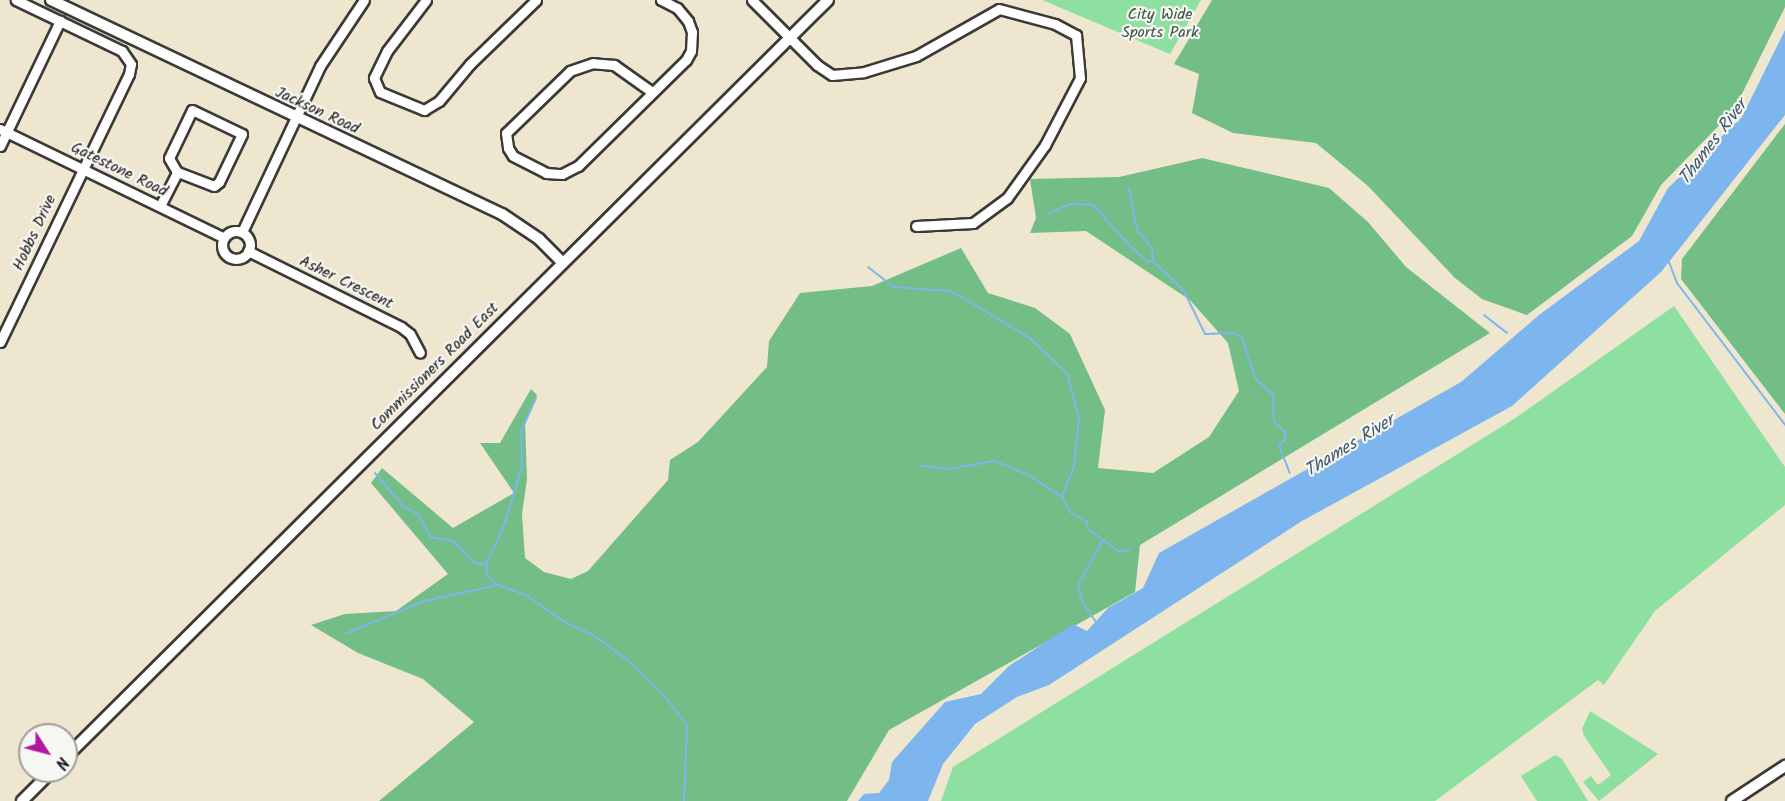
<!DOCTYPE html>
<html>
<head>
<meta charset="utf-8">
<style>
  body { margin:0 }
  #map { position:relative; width:1785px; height:801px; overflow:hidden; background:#eee6ce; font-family:Kalam,sans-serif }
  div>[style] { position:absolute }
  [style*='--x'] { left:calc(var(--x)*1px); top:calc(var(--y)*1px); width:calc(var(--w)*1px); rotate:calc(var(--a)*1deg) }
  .green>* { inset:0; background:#8ee0a0 }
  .forest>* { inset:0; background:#72be86 }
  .water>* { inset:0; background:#7db6ee }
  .stream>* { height:2px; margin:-1px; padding:0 1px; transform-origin:1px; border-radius:1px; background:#7db6ee }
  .roads { filter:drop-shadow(2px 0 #3c3a37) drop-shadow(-2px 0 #3c3a37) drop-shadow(0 2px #3c3a37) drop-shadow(0 -2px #3c3a37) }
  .minor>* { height:9px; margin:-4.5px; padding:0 4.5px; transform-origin:4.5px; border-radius:4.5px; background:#fff }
  .minor>.ring { margin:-4.5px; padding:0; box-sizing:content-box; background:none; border:9px solid #fff; border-radius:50% }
  .major>* { height:10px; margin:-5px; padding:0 5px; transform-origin:5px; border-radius:5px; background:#fff }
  span { translate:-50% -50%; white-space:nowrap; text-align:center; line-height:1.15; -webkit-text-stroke:4.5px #f6f6f2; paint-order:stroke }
  .park-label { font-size:16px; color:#3e5744 }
  .street-label { font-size:16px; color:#1c1c1c }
  .water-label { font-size:18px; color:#435a70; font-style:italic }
  .north { position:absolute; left:18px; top:723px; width:60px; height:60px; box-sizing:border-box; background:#f6f6f2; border:2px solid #9f9f9c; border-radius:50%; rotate:126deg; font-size:16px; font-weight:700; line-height:24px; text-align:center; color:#1c1c1c }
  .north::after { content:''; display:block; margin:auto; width:21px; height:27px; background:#b5179e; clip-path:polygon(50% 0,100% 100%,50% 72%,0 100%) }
</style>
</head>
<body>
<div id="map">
  <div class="green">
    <i style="clip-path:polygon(1042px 0,1201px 0,1170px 54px)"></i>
    <i style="clip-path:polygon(1674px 306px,1785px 467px,1785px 505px,1655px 611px,1604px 685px,1598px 680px,1435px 801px,941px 801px,953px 767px,1514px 419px)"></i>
    <i style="clip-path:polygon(1590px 711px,1658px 754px,1599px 801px,1583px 782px,1591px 776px,1598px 785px,1611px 775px,1584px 736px,1582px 729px)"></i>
    <i style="clip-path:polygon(1555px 755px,1562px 759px,1588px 801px,1537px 801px,1521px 776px)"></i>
  </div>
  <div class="forest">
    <i style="clip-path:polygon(1212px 0,1785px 0,1785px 7px,1734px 110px,1661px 185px,1632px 236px,1527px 315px,1482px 299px,1455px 278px,1368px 186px,1316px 143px,1233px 133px,1192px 113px,1199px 74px,1174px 64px)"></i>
    <i style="clip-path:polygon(1785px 124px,1785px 414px,1681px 279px,1682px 259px)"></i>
    <i style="clip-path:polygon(1202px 158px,1329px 188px,1368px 222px,1406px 267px,1490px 333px,1140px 545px,1135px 592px,889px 730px,847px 801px,379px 801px,474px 722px,423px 679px,358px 653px,311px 625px,345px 614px,396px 611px,448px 574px,371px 483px,382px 468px,453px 528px,514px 493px,480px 443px,500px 443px,531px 389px,537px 395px,525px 421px,527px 479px,522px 514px,525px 558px,544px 572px,571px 579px,588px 571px,668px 480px,670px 460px,698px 442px,767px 367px,769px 341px,800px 293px,872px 286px,961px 248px,988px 293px,1035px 308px,1070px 334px,1105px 410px,1098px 468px,1153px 473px,1209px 437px,1239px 391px,1228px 343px,1190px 300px,1086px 231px,1030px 233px,1036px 218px,1030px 179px,1119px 177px)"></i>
  </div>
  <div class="water">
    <i style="clip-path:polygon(1785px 30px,1785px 115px,1661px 272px,1512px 406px,1302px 521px,1049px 685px,1017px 697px,975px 724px,943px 764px,928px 801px,858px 801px,864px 794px,879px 793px,889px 780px,892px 762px,945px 702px,981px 694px,1009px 666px,1073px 624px,1087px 631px,1108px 608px,1143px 588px,1159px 553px,1461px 382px,1539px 315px,1639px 241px,1668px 188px,1742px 117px)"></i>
  </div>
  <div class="stream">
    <i style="--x:1129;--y:188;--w:43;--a:79.2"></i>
    <i style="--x:1137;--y:230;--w:23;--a:50"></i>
    <i style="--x:1152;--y:248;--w:13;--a:86"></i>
    <i style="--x:1153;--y:261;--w:43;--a:44.1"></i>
    <i style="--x:1184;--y:291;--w:48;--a:64"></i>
    <i style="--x:1205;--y:334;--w:27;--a:-2"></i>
    <i style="--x:1232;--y:333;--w:11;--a:22"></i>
    <i style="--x:1242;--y:337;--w:43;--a:72.4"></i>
    <i style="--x:1255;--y:378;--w:25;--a:43"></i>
    <i style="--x:1273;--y:395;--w:27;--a:88"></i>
    <i style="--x:1274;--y:422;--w:15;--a:42"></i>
    <i style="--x:1285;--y:432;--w:8;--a:90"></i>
    <i style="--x:1285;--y:440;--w:8;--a:140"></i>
    <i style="--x:1279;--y:445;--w:30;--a:69"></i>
    <i style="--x:1049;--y:214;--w:22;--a:-27"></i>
    <i style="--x:1069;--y:204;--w:24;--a:2"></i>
    <i style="--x:1093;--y:205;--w:52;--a:48.1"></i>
    <i style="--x:1128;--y:244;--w:27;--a:42"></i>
    <i style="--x:1148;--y:262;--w:5;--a:-11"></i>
    <i style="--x:1669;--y:262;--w:22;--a:69"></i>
    <i style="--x:1677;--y:283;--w:178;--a:52.7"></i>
    <i style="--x:868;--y:267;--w:33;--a:38"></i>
    <i style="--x:894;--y:287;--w:55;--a:4.2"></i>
    <i style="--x:949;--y:291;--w:18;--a:27"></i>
    <i style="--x:965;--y:299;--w:77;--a:31.2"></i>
    <i style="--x:1031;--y:339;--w:50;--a:44.2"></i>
    <i style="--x:1067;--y:374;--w:46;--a:74.7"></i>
    <i style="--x:1079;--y:418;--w:48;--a:95.9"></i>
    <i style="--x:1074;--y:466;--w:33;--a:111"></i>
    <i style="--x:1062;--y:497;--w:17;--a:62"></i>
    <i style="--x:1070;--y:512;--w:20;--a:30"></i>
    <i style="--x:1087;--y:522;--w:7;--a:82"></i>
    <i style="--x:1088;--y:529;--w:37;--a:36"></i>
    <i style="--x:1118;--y:551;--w:12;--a:-5"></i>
    <i style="--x:1484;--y:315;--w:29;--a:38"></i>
    <i style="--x:536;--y:398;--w:36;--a:114"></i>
    <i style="--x:521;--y:431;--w:35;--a:88"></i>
    <i style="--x:522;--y:466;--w:59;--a:106.6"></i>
    <i style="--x:505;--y:523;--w:46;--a:114.3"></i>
    <i style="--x:486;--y:565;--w:11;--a:80"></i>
    <i style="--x:488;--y:576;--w:13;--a:42"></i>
    <i style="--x:498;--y:585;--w:30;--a:20"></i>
    <i style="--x:526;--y:595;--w:45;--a:35.1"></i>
    <i style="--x:563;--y:621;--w:33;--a:25"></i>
    <i style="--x:593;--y:635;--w:39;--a:36"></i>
    <i style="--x:625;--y:658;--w:50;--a:43.4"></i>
    <i style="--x:661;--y:692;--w:42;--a:51.8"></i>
    <i style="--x:687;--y:725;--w:76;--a:92.3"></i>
    <i style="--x:921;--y:466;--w:27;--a:6"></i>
    <i style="--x:948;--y:469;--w:48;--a:-9.7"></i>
    <i style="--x:995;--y:461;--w:38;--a:23"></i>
    <i style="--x:1030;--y:476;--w:38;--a:33"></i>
    <i style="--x:375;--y:473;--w:45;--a:49.5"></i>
    <i style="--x:404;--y:507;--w:16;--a:27"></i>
    <i style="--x:418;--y:514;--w:26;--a:62"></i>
    <i style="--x:430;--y:537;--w:23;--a:10"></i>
    <i style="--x:453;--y:541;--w:29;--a:46"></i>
    <i style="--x:473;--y:562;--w:13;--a:13"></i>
    <i style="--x:1096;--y:622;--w:24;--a:-125"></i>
    <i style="--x:1082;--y:602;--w:17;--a:-103"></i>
    <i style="--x:1078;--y:585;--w:51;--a:-60.9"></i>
    <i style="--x:345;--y:634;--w:86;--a:-22.7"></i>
    <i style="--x:424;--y:601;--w:76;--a:-12.2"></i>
  </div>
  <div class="roads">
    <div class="minor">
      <i style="--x:426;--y:0;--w:64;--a:127.4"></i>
      <i style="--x:387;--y:51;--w:30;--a:116"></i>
      <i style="--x:374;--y:78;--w:15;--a:67"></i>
      <i style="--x:380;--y:92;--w:48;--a:22.2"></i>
      <i style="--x:424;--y:110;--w:17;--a:-31"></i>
      <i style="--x:439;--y:101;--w:48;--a:-50"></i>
      <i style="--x:470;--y:64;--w:92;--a:-44.1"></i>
      <i style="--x:752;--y:0;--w:92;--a:45"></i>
      <i style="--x:817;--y:65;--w:18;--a:34"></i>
      <i style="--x:832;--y:75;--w:32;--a:-5"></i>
      <i style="--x:864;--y:72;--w:54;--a:-17.1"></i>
      <i style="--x:916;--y:56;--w:95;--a:-29.5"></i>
      <i style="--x:999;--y:9;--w:58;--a:15"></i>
      <i style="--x:1055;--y:24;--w:24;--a:28"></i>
      <i style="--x:1076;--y:35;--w:43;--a:84.7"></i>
      <i style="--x:1080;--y:78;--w:76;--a:117.6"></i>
      <i style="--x:1045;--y:145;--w:65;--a:125.6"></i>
      <i style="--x:1007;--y:198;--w:42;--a:143.7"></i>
      <i style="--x:973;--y:223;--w:57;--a:177"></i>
      <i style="--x:652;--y:92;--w:47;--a:-144.6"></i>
      <i style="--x:614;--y:65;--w:21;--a:-175"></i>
      <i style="--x:593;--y:63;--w:24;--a:161"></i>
      <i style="--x:570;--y:71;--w:89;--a:135.9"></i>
      <i style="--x:506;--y:133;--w:15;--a:82"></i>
      <i style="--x:508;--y:148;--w:9;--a:58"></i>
      <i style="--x:513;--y:156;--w:37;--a:27"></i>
      <i style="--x:546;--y:173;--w:16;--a:4"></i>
      <i style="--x:562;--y:174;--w:18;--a:-27"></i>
      <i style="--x:578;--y:166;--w:151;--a:-44.5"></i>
      <i style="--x:686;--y:60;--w:10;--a:-61"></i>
      <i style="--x:691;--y:51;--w:19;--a:-87"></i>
      <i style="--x:692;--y:32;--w:12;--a:-110"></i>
      <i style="--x:688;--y:21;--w:17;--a:-130"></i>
      <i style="--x:677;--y:8;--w:18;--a:-153"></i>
      <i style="--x:0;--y:129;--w:249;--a:25.9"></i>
      <i style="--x:0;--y:146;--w:139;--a:-64.4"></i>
      <i style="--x:160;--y:206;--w:38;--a:-63"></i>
      <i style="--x:177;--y:172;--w:16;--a:-120"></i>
      <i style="--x:169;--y:158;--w:53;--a:-64.4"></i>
      <i style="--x:192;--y:110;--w:55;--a:25.6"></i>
      <i style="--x:242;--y:134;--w:53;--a:115.6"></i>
      <i style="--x:219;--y:182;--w:6;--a:141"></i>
      <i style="--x:214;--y:186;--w:40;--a:-159"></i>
      <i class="ring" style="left:222px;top:231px;width:19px;height:19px"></i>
      <i style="--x:242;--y:232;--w:183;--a:-64.8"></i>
      <i style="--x:320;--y:66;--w:79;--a:-56.3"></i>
      <i style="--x:248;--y:251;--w:171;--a:26.4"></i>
      <i style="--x:401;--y:327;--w:11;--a:38"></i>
      <i style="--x:410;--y:334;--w:21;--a:62"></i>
      <i style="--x:0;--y:342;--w:297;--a:-64.3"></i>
      <i style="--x:129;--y:74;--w:10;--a:-79"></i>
      <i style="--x:131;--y:64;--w:16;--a:-125"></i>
      <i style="--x:122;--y:51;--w:118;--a:-154.3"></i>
    </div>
    <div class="major">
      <i style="--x:51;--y:0;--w:499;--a:25.4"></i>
      <i style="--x:502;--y:214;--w:45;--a:34"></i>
      <i style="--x:539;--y:239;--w:31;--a:45"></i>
      <i style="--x:66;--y:757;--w:1074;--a:-44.81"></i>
      <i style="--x:22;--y:801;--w:42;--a:-45"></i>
      <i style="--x:1732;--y:801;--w:64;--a:-33.4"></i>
    </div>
  </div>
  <div class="park-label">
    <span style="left:1160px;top:24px">City Wide<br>Sports Park</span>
  </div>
  <div class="street-label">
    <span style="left:317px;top:111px;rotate:25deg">Jackson Road</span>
    <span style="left:119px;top:170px;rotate:26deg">Gatestone Road</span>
    <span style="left:35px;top:233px;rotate:-65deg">Hobbs Drive</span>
    <span style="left:346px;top:283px;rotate:26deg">Asher Crescent</span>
    <span style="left:435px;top:367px;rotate:-45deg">Commissioners Road East</span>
  </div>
  <div class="water-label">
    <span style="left:1714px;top:143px;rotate:-53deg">Thames River</span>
    <span style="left:1350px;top:447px;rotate:-32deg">Thames River</span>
  </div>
  <div class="north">N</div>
</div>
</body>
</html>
